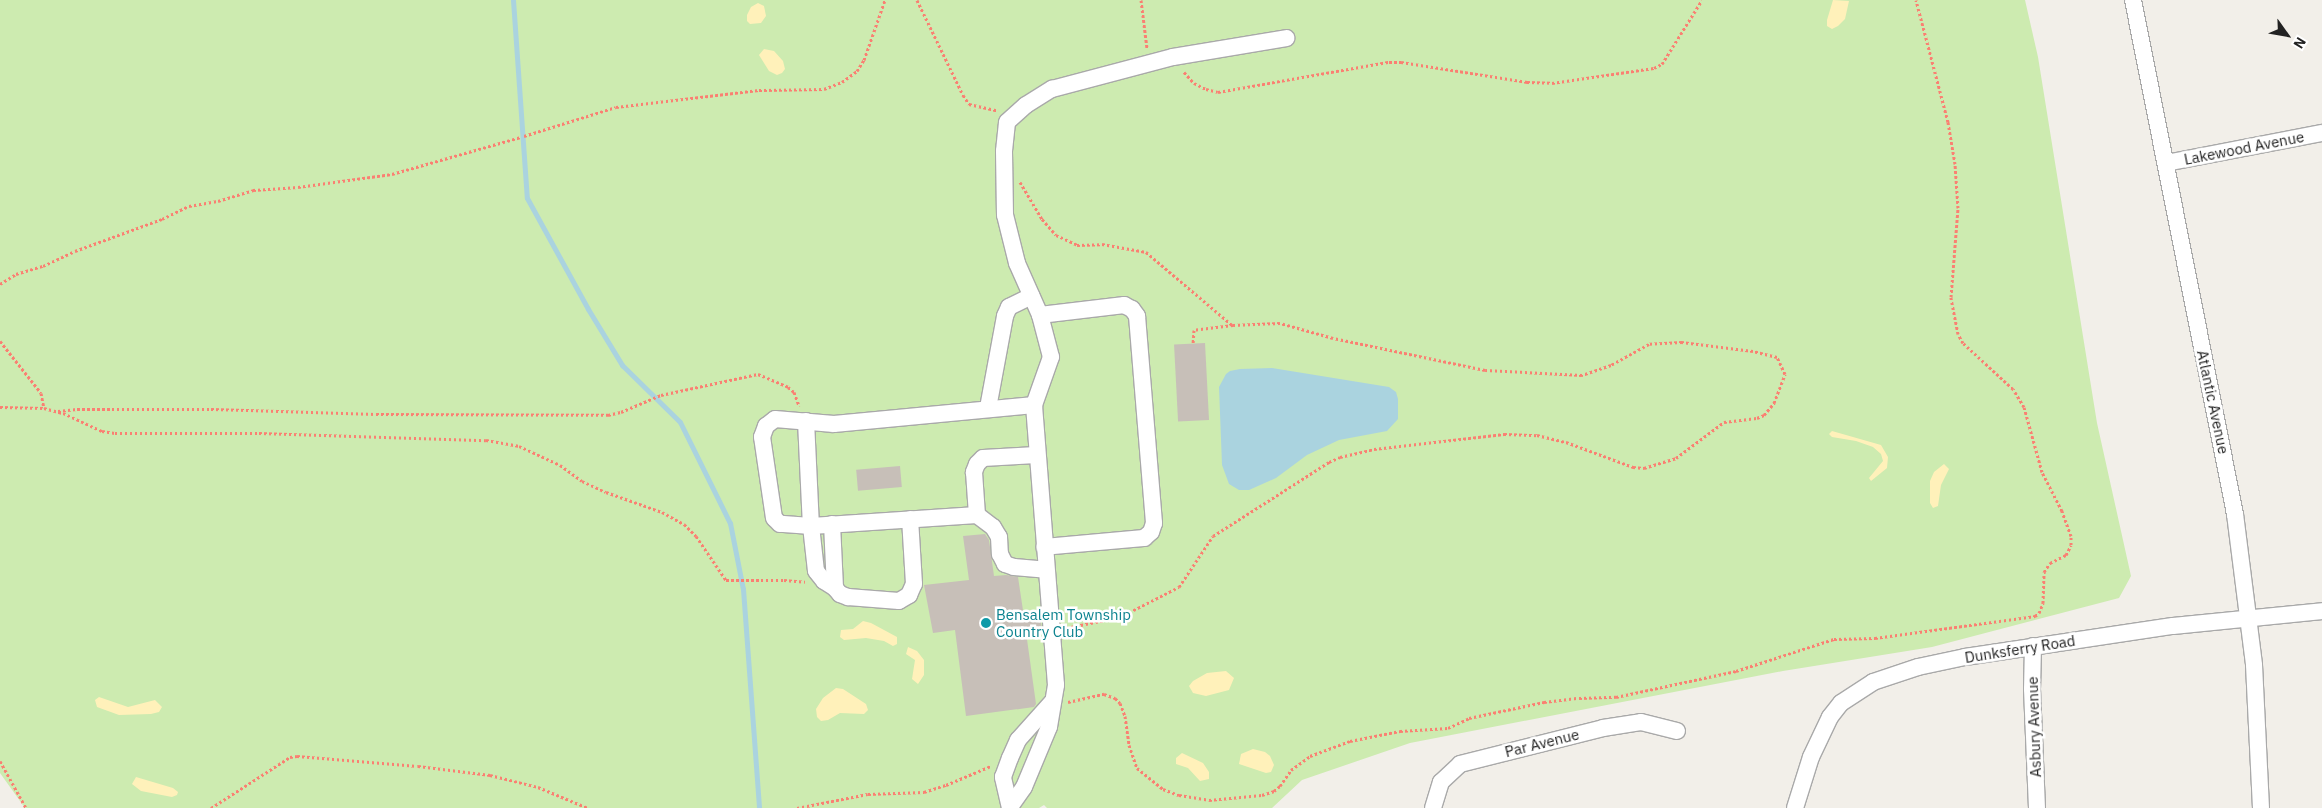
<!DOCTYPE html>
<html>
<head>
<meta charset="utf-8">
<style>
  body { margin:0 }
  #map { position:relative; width:2322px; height:808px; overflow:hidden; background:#f2efe9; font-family:"IBM Plex Sans",sans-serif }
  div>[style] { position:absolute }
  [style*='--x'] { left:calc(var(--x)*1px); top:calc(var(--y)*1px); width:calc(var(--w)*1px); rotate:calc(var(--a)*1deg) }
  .grass>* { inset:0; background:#cdebb0 }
  .sand>* { inset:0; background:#fff1ba }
  .water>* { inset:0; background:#aad3df }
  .stream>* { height:5px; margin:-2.5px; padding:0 2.5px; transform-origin:2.5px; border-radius:2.5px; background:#aad3df }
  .building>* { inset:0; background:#c7bfb8; transform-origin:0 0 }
  .path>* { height:3px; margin-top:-1.5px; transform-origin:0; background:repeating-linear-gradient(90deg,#fa8072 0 2.5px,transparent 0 5px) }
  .roads { filter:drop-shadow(1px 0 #a9a9a9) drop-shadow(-1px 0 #a9a9a9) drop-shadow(0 1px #a9a9a9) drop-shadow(0 -1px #a9a9a9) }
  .minor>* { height:16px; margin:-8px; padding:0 8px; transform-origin:8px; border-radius:8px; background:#fff }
  .dots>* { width:14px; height:14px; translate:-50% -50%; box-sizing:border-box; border:2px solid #fff; border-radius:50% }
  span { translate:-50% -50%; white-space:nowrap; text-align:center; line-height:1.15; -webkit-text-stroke:5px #fff; paint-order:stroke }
  .street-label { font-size:15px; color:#222 }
  .culture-label { font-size:15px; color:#0d838f }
  .left { translate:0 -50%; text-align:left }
  .north { position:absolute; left:2262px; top:10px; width:50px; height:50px; -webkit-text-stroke:4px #fff; paint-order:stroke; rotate:122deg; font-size:14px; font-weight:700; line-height:20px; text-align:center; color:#222 }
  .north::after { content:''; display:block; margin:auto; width:18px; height:22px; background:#222; clip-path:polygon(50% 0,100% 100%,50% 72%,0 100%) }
</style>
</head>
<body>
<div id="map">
  <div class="grass">
    <i style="clip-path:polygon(0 0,2025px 0,2038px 57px,2097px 423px,2131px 576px,2119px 598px,1932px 647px,1783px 671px,1410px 743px,1302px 780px,1272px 808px,1047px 808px,1044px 805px,1039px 808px,25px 808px,0 773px)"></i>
  </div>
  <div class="sand">
    <i style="clip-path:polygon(1833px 0,1849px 1px,1845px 19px,1838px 26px,1832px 29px,1827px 26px,1827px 20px)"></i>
    <i style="clip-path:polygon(758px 3px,764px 6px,766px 16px,761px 23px,750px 24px,747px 21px,747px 15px,751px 7px)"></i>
    <i style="clip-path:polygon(764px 49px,774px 51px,783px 61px,785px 69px,782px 73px,777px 75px,769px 71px,759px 55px)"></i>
    <i style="clip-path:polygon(1832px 431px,1881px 445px,1888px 457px,1887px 468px,1871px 481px,1869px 478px,1883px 461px,1881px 454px,1873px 447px,1856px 441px,1832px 437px,1829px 434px)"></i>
    <i style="clip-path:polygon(1944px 464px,1949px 469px,1941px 485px,1938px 506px,1933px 508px,1930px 503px,1930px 481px,1934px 472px)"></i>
    <i style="clip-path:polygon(863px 621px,871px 623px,897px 637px,897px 644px,893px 646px,884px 641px,866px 638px,844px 640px,840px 637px,841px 630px,853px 629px)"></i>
    <i style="clip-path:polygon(908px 647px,917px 651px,924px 660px,924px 675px,918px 684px,912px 679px,915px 660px,906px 654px)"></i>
    <i style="clip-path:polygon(1226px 671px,1234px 678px,1229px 690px,1206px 696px,1193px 693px,1189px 686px,1193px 681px,1207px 673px)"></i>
    <i style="clip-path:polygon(836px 688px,843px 689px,866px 704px,868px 710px,864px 714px,840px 713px,828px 720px,821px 721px,817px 717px,816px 709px,823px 698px)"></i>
    <i style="clip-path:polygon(99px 697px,128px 707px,155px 700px,162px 707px,159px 712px,151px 714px,119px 715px,97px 707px,95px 700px)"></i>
    <i style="clip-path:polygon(1253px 749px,1265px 752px,1270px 756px,1274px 765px,1271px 772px,1266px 773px,1239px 764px,1241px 754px)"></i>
    <i style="clip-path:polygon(1182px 753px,1203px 763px,1209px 772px,1209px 779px,1200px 781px,1188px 768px,1176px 764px,1176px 758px)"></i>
    <i style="clip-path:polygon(136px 777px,173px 788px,178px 792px,177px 795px,172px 797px,141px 791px,132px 784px)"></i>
  </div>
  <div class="water">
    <i style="clip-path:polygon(1272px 368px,1389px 387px,1396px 392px,1398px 399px,1398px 419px,1387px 431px,1339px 440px,1307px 455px,1276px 478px,1249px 490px,1239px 490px,1229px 484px,1222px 465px,1219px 387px,1226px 374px,1230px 371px,1240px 369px)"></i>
  </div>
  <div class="stream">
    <i style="--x:513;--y:0;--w:198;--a:86"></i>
    <i style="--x:527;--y:198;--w:127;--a:61.2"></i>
    <i style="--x:588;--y:309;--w:66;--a:58.7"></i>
    <i style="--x:622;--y:365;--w:81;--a:44.5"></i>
    <i style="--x:680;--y:422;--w:113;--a:63.7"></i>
    <i style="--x:730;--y:523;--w:67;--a:78.9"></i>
    <i style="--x:743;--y:589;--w:220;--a:85.8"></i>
  </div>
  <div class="building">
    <i style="left:1205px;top:343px;width:77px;height:31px;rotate:87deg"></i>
    <i style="left:900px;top:466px;width:21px;height:44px;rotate:85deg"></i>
    <i style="clip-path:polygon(985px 534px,989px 540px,994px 576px,1006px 575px,1018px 577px,1024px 617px,1040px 615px,1042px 630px,1026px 632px,1036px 704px,1034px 707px,966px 716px,955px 630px,933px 633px,924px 585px,969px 580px,963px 536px)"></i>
  </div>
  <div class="path">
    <i style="--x:917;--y:0;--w:106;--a:64.2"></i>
    <i style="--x:963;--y:95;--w:11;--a:56"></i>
    <i style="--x:969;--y:104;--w:28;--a:13"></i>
    <i style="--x:1141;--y:0;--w:48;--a:82.9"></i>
    <i style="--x:1184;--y:72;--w:15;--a:48"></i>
    <i style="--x:1194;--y:83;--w:13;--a:27"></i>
    <i style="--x:1206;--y:89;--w:12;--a:14"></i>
    <i style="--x:1218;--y:92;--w:174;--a:-10"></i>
    <i style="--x:1389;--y:62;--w:12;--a:0"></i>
    <i style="--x:1401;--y:62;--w:128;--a:9"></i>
    <i style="--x:1527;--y:82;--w:25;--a:2"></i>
    <i style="--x:1552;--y:83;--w:103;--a:-8.4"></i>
    <i style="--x:1654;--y:68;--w:9;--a:-27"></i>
    <i style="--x:1662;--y:64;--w:75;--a:-58"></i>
    <i style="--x:524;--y:136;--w:96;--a:-17.5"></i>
    <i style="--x:616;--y:107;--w:144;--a:-6.8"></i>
    <i style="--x:759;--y:90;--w:65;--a:-0.9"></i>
    <i style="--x:824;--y:89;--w:19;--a:-21"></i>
    <i style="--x:842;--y:82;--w:19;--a:-36"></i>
    <i style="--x:857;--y:71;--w:13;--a:-58"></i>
    <i style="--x:864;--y:60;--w:64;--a:-70.7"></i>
    <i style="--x:1020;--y:182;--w:43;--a:59.3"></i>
    <i style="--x:1042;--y:219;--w:21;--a:49"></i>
    <i style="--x:1056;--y:235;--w:23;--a:25"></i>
    <i style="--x:1077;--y:245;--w:25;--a:-2"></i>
    <i style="--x:1102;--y:244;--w:45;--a:10.3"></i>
    <i style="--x:1146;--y:252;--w:113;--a:40.3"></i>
    <i style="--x:0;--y:284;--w:19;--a:-32"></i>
    <i style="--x:16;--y:274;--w:28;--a:-17"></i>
    <i style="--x:43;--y:266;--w:35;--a:-25"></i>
    <i style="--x:75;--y:251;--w:93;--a:-20.2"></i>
    <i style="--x:162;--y:219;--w:30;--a:-26"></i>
    <i style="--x:189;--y:206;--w:29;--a:-10"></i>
    <i style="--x:218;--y:201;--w:37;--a:-17"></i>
    <i style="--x:253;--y:190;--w:45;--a:-3.8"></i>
    <i style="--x:298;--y:187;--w:95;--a:-7.9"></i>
    <i style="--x:392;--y:174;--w:134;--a:-16"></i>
    <i style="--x:0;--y:341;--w:66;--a:51.7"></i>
    <i style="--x:41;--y:393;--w:15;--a:79"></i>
    <i style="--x:0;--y:407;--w:44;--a:1.3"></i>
    <i style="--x:44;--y:408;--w:20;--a:15"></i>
    <i style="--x:63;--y:413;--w:43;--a:24.8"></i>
    <i style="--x:102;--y:431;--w:13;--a:9"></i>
    <i style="--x:115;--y:433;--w:144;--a:0"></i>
    <i style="--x:259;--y:433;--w:227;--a:1.8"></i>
    <i style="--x:486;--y:440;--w:34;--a:10"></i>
    <i style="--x:519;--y:446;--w:45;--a:24.9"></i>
    <i style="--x:560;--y:465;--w:27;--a:36"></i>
    <i style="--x:582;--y:481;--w:26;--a:25"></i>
    <i style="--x:606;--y:492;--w:59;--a:19.7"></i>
    <i style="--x:662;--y:512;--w:25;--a:29"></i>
    <i style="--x:684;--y:524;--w:17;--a:45"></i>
    <i style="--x:696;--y:536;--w:53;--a:55.7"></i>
    <i style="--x:726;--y:580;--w:58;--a:0"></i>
    <i style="--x:784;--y:580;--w:21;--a:5"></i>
    <i style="--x:58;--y:411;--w:19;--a:-6"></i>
    <i style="--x:77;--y:409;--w:134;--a:0"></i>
    <i style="--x:211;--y:409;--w:165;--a:1.7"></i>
    <i style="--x:376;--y:414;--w:232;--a:0.2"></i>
    <i style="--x:608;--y:415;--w:13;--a:-13"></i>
    <i style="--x:621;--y:412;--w:43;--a:-23"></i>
    <i style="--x:661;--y:395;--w:99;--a:-12.2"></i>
    <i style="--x:758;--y:374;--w:33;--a:23"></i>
    <i style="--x:788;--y:387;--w:8;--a:40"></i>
    <i style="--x:794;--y:392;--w:15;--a:70"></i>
    <i style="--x:1066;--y:628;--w:55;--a:-11.5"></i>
    <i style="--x:1120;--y:617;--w:66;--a:-27"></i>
    <i style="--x:1179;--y:587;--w:61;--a:-56.3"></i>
    <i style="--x:1213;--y:536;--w:138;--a:-32.5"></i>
    <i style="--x:1329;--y:462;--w:12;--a:-24"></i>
    <i style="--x:1340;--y:457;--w:35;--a:-13"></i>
    <i style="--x:1374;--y:449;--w:131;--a:-6.6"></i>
    <i style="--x:1504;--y:434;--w:33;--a:2"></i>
    <i style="--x:1537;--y:435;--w:30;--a:14"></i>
    <i style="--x:1566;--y:442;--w:72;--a:20.5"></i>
    <i style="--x:1633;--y:467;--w:11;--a:5"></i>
    <i style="--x:1644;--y:468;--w:34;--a:-17"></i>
    <i style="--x:1676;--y:458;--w:60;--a:-36.9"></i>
    <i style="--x:1724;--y:422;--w:33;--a:-7"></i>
    <i style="--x:1757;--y:418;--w:8;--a:-23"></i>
    <i style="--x:1764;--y:415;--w:16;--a:-50"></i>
    <i style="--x:1774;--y:403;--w:31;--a:-69"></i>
    <i style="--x:1785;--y:374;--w:19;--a:-115"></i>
    <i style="--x:1777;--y:357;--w:25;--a:-166"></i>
    <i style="--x:1753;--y:351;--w:72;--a:-172.8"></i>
    <i style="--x:1682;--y:342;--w:33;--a:177"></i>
    <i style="--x:1649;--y:344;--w:43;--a:151.1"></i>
    <i style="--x:1611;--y:365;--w:31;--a:161"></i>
    <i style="--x:1582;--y:375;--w:97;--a:-177"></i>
    <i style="--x:1485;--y:370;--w:155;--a:-168.1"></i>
    <i style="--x:1333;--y:338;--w:55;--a:-164.2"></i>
    <i style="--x:1280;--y:323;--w:47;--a:177.6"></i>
    <i style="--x:1233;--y:325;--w:39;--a:173"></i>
    <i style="--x:1194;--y:330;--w:14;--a:94"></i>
    <i style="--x:1068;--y:702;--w:37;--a:-13"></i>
    <i style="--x:1104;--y:694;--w:12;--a:20"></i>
    <i style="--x:1115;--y:698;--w:7;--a:45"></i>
    <i style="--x:1120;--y:703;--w:14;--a:69"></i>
    <i style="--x:1125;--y:716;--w:29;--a:82"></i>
    <i style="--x:1129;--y:745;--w:24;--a:71"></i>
    <i style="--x:1137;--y:768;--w:33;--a:39"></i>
    <i style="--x:1163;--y:789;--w:17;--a:21"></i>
    <i style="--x:1179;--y:795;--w:30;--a:9"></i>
    <i style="--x:1209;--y:800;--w:53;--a:-5.4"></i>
    <i style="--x:1262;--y:795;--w:13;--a:-18"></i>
    <i style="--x:1274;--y:791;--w:8;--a:-40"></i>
    <i style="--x:1280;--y:786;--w:19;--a:-55"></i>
    <i style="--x:1291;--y:770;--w:24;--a:-36"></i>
    <i style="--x:1310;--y:756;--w:43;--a:-20.6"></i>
    <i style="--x:1350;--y:741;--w:51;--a:-11.3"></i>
    <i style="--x:1400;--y:731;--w:48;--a:-3.6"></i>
    <i style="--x:1448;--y:728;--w:23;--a:-25"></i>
    <i style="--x:1469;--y:718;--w:77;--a:-12"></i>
    <i style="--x:1544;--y:702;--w:35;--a:-7"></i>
    <i style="--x:1579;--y:698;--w:37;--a:-2"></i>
    <i style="--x:1616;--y:697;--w:123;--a:-12.2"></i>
    <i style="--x:1736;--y:671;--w:103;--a:-18.1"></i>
    <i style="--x:1834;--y:639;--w:41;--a:-1.4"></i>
    <i style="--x:1875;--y:638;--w:162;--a:-7.8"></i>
    <i style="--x:2035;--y:616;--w:5;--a:-37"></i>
    <i style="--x:2039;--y:613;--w:11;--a:-68"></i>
    <i style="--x:2043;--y:603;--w:31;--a:-88"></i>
    <i style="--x:2044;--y:572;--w:11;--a:-56"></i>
    <i style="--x:2050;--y:563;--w:18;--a:-27"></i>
    <i style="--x:2066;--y:555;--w:11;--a:-63"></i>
    <i style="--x:2071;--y:545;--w:9;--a:-90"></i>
    <i style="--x:2071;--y:536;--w:27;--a:-110"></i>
    <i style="--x:2062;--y:511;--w:44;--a:-117.1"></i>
    <i style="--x:2042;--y:472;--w:67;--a:-105.5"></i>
    <i style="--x:2024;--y:407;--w:21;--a:-121"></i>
    <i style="--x:2013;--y:389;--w:68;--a:-137.4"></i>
    <i style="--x:1963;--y:343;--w:10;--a:-119"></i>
    <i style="--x:1958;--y:334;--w:38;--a:-101"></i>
    <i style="--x:1951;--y:297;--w:89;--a:-85.5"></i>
    <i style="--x:1958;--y:208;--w:44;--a:-93.9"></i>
    <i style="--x:1955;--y:164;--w:43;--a:-99.5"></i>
    <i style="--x:1948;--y:122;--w:126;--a:-104.7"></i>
    <i style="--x:0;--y:761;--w:54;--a:61"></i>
    <i style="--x:211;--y:808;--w:94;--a:-32.8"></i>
    <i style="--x:290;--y:757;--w:7;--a:-8"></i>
    <i style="--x:297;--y:756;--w:121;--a:4.7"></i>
    <i style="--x:418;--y:766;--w:73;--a:7.1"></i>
    <i style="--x:490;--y:775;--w:49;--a:14"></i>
    <i style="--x:538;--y:787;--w:54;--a:22.8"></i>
    <i style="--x:797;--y:808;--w:72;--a:-11.2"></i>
    <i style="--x:868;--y:794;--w:56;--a:-2"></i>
    <i style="--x:924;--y:792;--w:23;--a:-18"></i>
    <i style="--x:946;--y:785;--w:49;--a:-22.9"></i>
  </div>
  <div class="roads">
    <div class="minor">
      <i style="--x:2133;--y:0;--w:524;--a:78.78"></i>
      <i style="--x:2235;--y:514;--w:152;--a:82.8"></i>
      <i style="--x:2254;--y:665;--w:143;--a:87.2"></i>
      <i style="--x:2166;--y:163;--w:159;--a:-10.9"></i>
      <i style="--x:1040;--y:315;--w:85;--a:-6.8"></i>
      <i style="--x:1124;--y:305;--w:9;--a:27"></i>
      <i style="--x:1132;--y:309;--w:9;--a:54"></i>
      <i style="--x:1137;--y:316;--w:208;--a:85.3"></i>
      <i style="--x:1154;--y:523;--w:9;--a:108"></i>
      <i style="--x:1151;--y:532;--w:9;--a:139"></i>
      <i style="--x:1144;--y:538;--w:100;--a:174.9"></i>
      <i style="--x:988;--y:408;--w:94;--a:-79.5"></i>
      <i style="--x:1005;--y:316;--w:10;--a:-66"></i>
      <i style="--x:1009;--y:307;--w:25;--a:-26"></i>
      <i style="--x:806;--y:421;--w:105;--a:87.3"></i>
      <i style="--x:811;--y:526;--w:45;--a:83.7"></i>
      <i style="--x:816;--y:571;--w:13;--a:51"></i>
      <i style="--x:824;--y:581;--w:13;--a:32"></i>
      <i style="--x:1036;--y:455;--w:53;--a:176.8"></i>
      <i style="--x:983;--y:458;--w:8;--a:135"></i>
      <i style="--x:977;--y:464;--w:9;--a:111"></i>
      <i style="--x:974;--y:472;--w:43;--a:86"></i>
      <i style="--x:977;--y:515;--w:20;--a:37"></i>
      <i style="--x:993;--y:527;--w:12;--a:59"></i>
      <i style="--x:999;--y:537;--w:17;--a:87"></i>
      <i style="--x:1000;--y:554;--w:11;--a:63"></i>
      <i style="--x:1005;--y:564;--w:9;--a:18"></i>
      <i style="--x:1014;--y:567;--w:32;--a:5"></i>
      <i style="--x:977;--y:515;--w:166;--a:176.2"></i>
      <i style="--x:811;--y:526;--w:31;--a:-176"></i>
      <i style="--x:780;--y:524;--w:8;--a:-135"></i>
      <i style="--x:774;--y:518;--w:82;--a:-98.4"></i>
      <i style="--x:762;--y:437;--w:12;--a:-70"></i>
      <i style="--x:766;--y:426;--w:11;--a:-38"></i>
      <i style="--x:775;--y:419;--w:59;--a:4.8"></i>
      <i style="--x:834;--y:424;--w:201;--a:-5.4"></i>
      <i style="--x:832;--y:524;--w:64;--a:87.3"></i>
      <i style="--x:835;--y:588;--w:8;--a:50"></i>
      <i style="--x:840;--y:594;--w:9;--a:21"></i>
      <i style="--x:848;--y:597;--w:51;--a:4.5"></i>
      <i style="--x:899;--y:601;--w:12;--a:-31"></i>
      <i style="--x:909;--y:595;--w:12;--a:-66"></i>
      <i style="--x:914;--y:584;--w:65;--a:-93.5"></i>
      <i style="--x:2033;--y:646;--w:43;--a:91.3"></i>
      <i style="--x:2032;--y:689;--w:119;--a:87.6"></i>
      <i style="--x:1010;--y:807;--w:24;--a:-55"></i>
      <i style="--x:1024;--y:787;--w:65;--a:-67.4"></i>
      <i style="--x:1049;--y:727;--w:43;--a:-80.5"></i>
      <i style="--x:1056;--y:685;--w:281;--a:-94.5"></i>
      <i style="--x:1034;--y:405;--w:51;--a:-70.5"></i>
      <i style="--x:1051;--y:357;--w:43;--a:-104.7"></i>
      <i style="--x:1040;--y:315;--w:57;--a:-113.9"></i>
      <i style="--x:1017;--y:263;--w:49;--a:-104"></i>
      <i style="--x:1005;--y:215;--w:64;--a:-90.9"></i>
      <i style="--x:1004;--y:151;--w:29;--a:-84"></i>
      <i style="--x:1007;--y:122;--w:25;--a:-42"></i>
      <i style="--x:1026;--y:105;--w:31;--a:-32"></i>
      <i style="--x:1052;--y:89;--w:125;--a:-14.8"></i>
      <i style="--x:1173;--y:57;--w:115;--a:-9.5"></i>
      <i style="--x:1010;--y:808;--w:32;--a:-103"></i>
      <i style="--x:1003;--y:777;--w:20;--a:-70"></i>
      <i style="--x:1010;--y:758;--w:20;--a:-66"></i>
      <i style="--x:1018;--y:740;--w:51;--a:-48.2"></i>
      <i style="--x:1433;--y:808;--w:27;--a:-73"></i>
      <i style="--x:1441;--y:782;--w:26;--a:-43"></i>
      <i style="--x:1460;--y:764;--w:147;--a:-14.1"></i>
      <i style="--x:1603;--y:728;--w:38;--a:-9"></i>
      <i style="--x:1641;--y:722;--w:37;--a:14"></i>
      <i style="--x:1795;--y:808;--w:53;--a:-72.6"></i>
      <i style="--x:1811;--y:757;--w:44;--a:-64.6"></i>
      <i style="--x:1830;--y:717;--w:18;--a:-52"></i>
      <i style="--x:1841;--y:703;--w:38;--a:-33"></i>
      <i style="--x:1873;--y:682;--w:47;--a:-18.4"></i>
      <i style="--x:1918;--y:667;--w:48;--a:-12"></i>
      <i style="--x:1965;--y:657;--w:210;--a:-8.5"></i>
      <i style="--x:2173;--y:626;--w:150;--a:-5.7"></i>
    </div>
  </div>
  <div class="dots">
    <i style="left:986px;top:623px;background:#0f9aa8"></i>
  </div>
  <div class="street-label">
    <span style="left:2244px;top:148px;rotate:-11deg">Lakewood Avenue</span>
    <span style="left:2213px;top:402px;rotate:78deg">Atlantic Avenue</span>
    <span style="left:2020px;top:649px;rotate:-9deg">Dunksferry Road</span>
    <span style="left:2034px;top:727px;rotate:-92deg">Asbury Avenue</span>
    <span style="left:1542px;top:743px;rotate:-14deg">Par Avenue</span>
  </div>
  <div class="culture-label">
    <span class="left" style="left:996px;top:623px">Bensalem Township<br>Country Club</span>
  </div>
  <div class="north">N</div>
</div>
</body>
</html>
